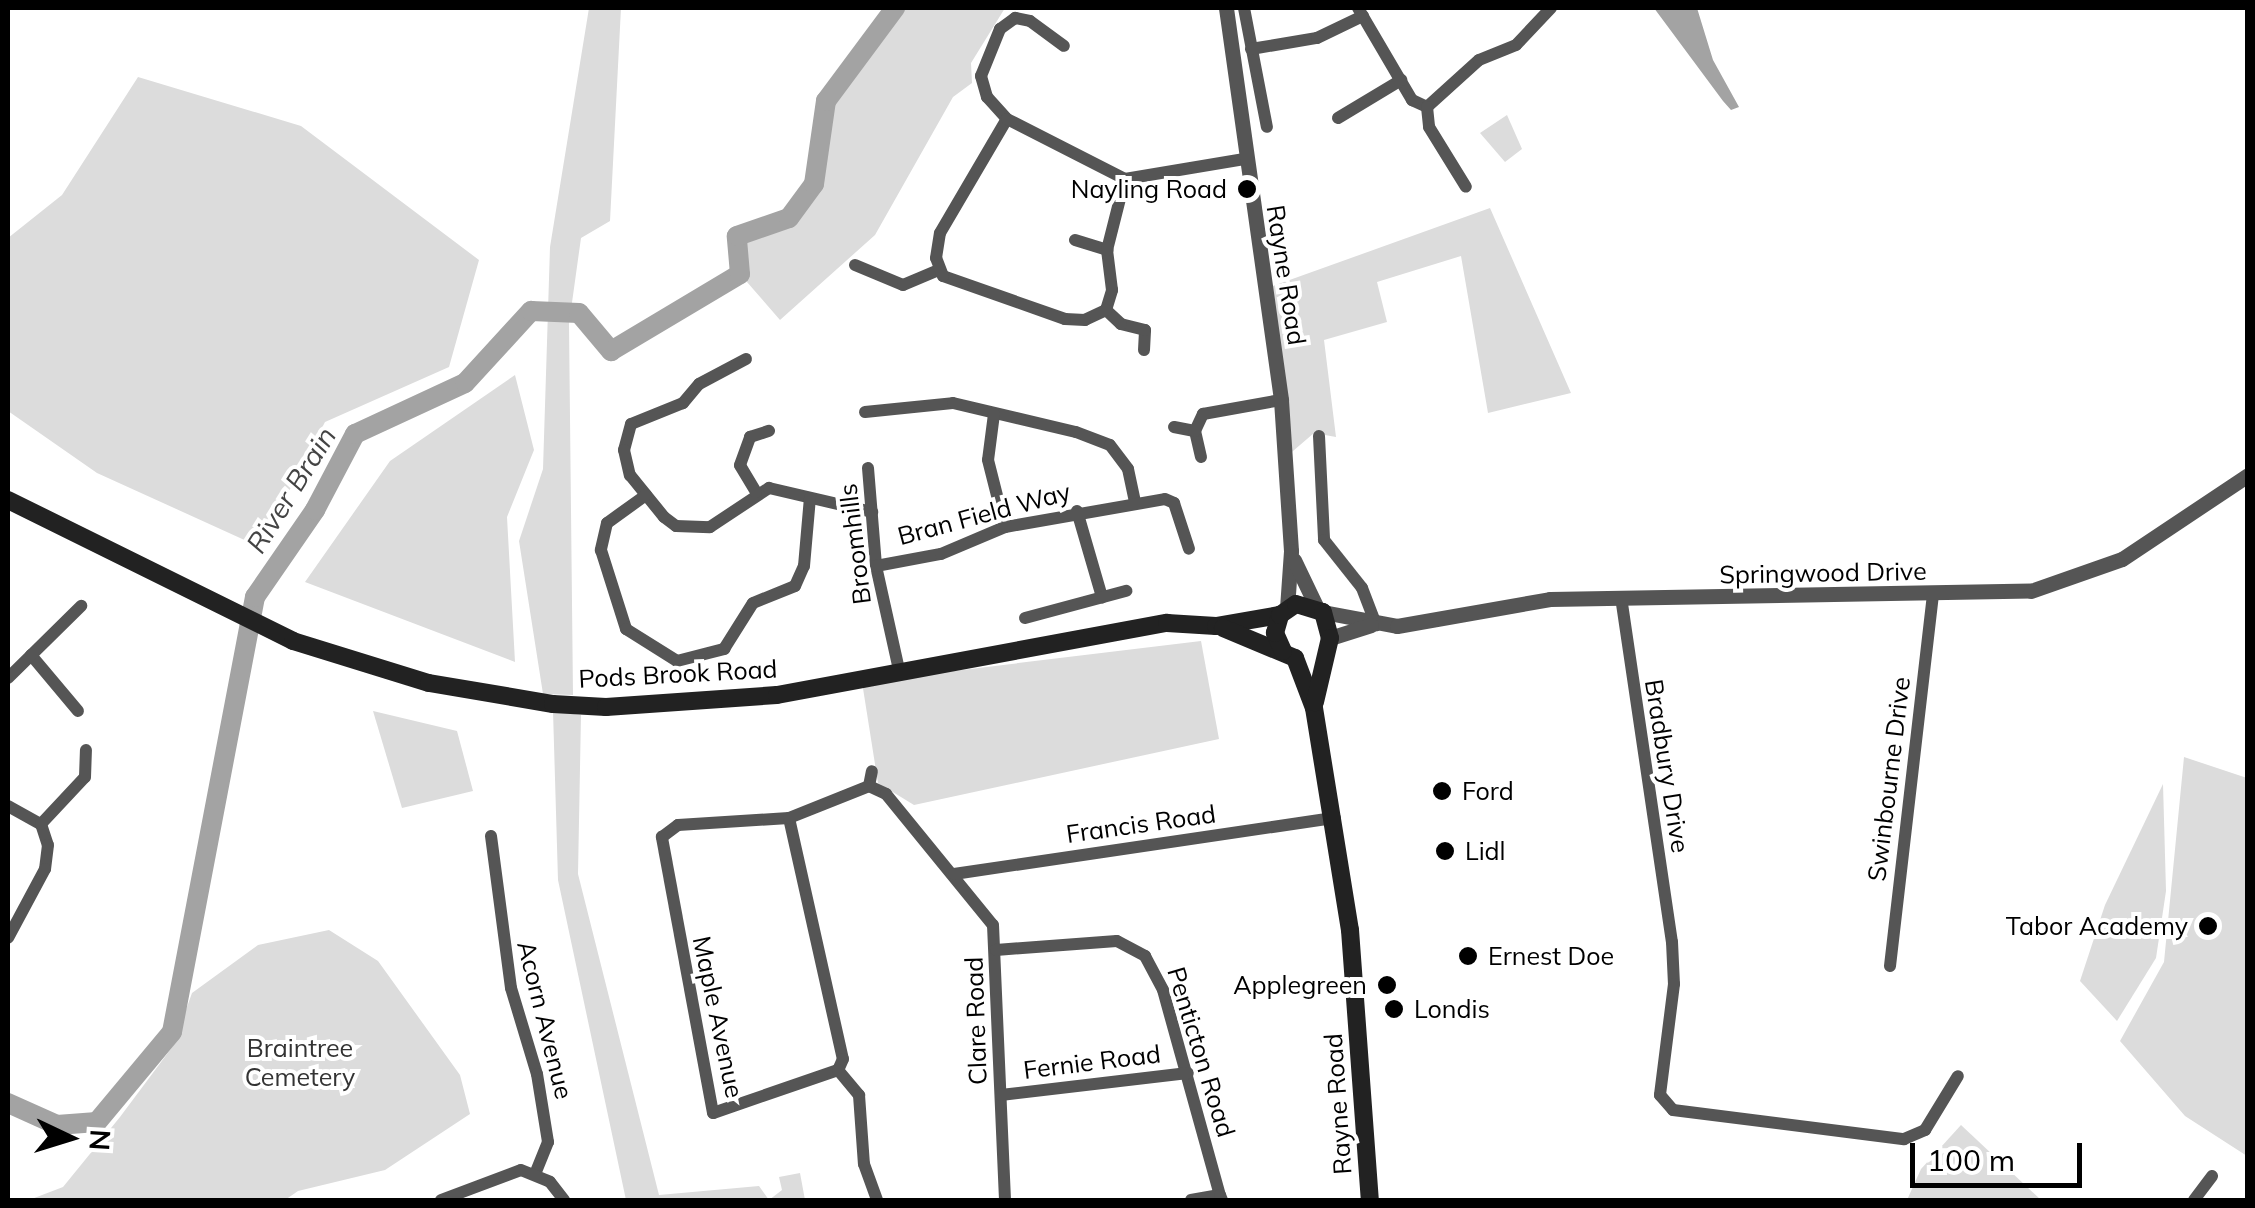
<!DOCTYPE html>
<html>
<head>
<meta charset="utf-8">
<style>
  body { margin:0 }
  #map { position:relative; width:2255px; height:1208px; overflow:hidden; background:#fff; font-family:Mulish,sans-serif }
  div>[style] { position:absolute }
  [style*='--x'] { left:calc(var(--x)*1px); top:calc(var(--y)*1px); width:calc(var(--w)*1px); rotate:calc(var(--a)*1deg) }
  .green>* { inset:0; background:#dcdcdc }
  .water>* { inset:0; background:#a3a3a3 }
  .river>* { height:20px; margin:-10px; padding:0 10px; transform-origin:10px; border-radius:10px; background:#a3a3a3 }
  .minor>* { height:12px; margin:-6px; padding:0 6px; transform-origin:6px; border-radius:6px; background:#555 }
  .tertiary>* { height:15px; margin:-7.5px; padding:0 7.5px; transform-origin:7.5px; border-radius:7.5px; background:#555 }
  .secondary>* { height:18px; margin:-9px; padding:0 9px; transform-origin:9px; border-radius:9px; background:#222 }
  .dots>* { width:28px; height:28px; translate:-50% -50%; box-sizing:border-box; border:5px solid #fff; border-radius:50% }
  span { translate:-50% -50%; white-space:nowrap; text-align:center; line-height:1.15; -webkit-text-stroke:8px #fff; paint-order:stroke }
  .poi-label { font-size:25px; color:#000 }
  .right { translate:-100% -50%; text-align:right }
  .left { translate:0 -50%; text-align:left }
  .street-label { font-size:25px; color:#000 }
  .park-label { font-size:25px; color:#333 }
  .water-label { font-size:28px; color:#444; font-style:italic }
  .frame { position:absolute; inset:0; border:10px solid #000; pointer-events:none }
  .north { position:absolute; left:20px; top:1088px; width:100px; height:100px; -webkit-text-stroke:8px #fff; paint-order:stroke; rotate:94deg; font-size:28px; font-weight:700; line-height:40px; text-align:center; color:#000 }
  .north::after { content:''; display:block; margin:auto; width:35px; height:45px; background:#000; clip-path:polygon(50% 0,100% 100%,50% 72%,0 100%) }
  .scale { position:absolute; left:1910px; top:1143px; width:172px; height:45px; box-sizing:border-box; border:5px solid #000; border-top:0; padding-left:12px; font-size:30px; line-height:35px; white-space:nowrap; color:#000; -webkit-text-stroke:8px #fff; paint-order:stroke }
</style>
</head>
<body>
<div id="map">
  <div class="green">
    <i style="clip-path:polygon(589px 8px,621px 8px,610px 221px,581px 238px,569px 324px,573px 695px,543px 694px,519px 541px,543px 469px,550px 247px)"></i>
    <i style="clip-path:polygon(895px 8px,1005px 8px,971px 63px,972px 83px,953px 97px,875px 235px,780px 320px,740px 274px,737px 236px,789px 218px,813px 184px,826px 101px)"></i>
    <i style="clip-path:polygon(138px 77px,301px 126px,479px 260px,449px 367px,325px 422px,260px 547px,97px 473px,8px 411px,8px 238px,62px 195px)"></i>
    <i style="clip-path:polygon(1507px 115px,1522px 149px,1505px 162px,1480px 133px)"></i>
    <i style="clip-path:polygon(1490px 208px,1571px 393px,1488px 413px,1461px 256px,1377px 282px,1387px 322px,1324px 340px,1336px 437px,1314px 433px,1286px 457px,1262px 290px)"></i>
    <i style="clip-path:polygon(515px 375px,534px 450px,507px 517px,515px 662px,305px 582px,390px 461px)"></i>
    <i style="clip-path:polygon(1201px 641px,1219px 739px,914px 805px,878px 783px,862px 682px)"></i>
    <i style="clip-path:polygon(373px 711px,457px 731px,473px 791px,402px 808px)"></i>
    <i style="clip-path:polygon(553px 711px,581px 715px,578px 874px,659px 1195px,759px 1186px,769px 1200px,782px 1190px,779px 1177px,800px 1173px,805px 1200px,626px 1200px,558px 880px)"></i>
    <i style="clip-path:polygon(2184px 757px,2247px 778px,2247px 1156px,2185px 1116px,2120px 1041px,2164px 962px)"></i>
    <i style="clip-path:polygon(2163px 784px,2166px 891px,2156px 958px,2117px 1021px,2080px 981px,2105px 905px)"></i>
    <i style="clip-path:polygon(329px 930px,378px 961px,460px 1075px,470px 1114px,385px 1170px,298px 1191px,285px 1200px,29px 1200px,63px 1187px,120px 1117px,173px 1046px,192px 993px,258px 945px)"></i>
    <i style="clip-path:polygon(1961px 1125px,2041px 1200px,1907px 1200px,1921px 1169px)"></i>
  </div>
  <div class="water">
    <i style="clip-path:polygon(1654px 8px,1697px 8px,1713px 60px,1739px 107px,1731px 110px,1723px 101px)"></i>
  </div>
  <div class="river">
    <i style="--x:8;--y:1103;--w:54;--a:24.2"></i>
    <i style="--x:57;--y:1125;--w:40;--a:-4.3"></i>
    <i style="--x:97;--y:1122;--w:117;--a:-50.2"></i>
    <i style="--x:172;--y:1032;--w:443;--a:-79.2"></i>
    <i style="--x:255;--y:597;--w:106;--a:-55.4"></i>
    <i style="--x:315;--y:510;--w:86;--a:-62.2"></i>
    <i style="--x:355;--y:434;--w:121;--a:-24.9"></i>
    <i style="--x:465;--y:383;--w:98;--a:-47.5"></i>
    <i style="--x:531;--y:311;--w:48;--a:2.4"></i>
    <i style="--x:579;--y:313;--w:50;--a:49.9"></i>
    <i style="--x:611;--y:351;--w:150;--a:-30.8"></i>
    <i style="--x:740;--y:274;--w:38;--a:-95"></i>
    <i style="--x:737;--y:236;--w:55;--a:-19.1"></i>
    <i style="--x:789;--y:218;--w:42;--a:-53.7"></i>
    <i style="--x:814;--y:184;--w:84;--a:-81.8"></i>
    <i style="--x:826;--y:101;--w:116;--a:-53.4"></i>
  </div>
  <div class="minor">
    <i style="--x:1244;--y:8;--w:121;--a:79.1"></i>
    <i style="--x:1358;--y:8;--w:107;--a:59.6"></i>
    <i style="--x:1412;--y:100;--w:17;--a:25"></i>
    <i style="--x:1427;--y:107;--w:70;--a:-42.1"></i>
    <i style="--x:1479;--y:60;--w:40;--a:-22"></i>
    <i style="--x:1516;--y:45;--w:51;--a:-46.6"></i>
    <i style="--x:1251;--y:49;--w:67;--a:-9.5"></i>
    <i style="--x:1317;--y:38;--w:51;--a:-25.6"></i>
    <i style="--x:1427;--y:107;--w:20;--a:84"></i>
    <i style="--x:1429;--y:127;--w:70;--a:58.3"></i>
    <i style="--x:1338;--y:118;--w:74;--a:-31.1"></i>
    <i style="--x:1007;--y:119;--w:30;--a:-132"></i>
    <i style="--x:987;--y:97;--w:22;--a:-106"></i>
    <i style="--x:981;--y:76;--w:51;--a:-68"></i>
    <i style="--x:1000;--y:29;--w:19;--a:-36"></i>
    <i style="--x:1015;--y:18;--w:15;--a:11"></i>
    <i style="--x:1030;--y:21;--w:42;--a:36.3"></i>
    <i style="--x:1075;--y:240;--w:34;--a:17"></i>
    <i style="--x:855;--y:265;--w:52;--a:22.6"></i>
    <i style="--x:903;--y:285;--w:38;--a:-23"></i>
    <i style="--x:1106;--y:310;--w:21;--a:-73"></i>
    <i style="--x:1112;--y:290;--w:40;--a:-97.1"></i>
    <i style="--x:1107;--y:250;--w:73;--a:-75.8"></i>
    <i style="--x:1144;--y:350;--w:20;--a:-87"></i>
    <i style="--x:1145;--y:330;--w:25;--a:-166"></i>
    <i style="--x:1121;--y:324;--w:21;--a:-137"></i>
    <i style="--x:1106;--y:310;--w:23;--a:155"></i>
    <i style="--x:1085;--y:320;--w:20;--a:-177"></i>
    <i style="--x:1065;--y:319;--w:129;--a:-160.6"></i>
    <i style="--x:943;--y:276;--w:19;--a:-111"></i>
    <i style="--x:936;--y:258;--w:25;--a:-81"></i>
    <i style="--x:940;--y:233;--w:132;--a:-59.6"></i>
    <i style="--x:1007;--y:119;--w:132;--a:27"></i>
    <i style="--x:1125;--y:179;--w:121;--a:-9.5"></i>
    <i style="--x:746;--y:359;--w:53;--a:152"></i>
    <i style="--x:699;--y:384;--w:25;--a:130"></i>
    <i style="--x:683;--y:403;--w:56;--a:158"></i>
    <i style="--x:631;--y:424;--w:27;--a:105"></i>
    <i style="--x:624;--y:450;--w:26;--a:77"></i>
    <i style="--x:630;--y:475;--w:54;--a:51"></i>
    <i style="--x:664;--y:517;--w:15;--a:37"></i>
    <i style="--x:676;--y:526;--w:34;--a:2"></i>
    <i style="--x:710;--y:527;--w:71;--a:-33.5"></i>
    <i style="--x:769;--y:488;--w:106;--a:13.1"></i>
    <i style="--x:865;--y:412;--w:88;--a:-5.8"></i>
    <i style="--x:953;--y:403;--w:126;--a:13.3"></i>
    <i style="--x:1076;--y:432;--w:36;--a:21"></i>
    <i style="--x:1110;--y:445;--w:30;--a:53"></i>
    <i style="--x:1128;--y:469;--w:34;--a:78"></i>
    <i style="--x:994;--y:414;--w:46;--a:97.4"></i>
    <i style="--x:988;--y:460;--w:69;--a:75.8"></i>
    <i style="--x:1174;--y:427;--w:21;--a:11"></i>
    <i style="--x:1319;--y:436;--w:104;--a:87.2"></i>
    <i style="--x:1324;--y:540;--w:61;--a:51.6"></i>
    <i style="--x:1362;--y:588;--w:40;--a:69"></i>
    <i style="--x:1201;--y:457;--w:27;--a:-103"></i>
    <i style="--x:1195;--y:431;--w:19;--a:-65"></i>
    <i style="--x:1203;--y:414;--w:79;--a:-10.2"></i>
    <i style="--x:868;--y:468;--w:98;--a:85.3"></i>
    <i style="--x:876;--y:566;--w:111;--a:77.5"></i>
    <i style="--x:756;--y:492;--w:31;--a:-121"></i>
    <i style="--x:740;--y:465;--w:30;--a:-70"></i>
    <i style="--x:750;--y:437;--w:20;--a:-18"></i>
    <i style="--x:646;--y:495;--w:48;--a:144.3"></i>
    <i style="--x:607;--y:523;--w:28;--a:103"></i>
    <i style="--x:601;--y:550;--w:83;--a:72.4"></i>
    <i style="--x:626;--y:629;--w:60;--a:32.1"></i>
    <i style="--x:677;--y:661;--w:49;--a:-14.3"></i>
    <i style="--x:724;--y:649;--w:54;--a:-57.8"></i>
    <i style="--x:753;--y:603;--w:45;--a:-22"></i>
    <i style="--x:795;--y:586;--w:22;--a:-66"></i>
    <i style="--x:804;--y:566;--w:68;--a:-85"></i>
    <i style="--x:1077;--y:511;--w:90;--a:73.8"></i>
    <i style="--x:876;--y:566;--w:66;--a:-10.5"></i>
    <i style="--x:941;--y:554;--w:69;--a:-22.9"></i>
    <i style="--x:1005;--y:527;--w:162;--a:-9.9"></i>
    <i style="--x:1165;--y:499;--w:10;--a:24"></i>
    <i style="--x:1174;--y:503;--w:48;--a:71.9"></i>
    <i style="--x:1621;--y:597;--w:349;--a:81.6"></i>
    <i style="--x:1672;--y:942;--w:42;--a:87.3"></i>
    <i style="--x:1674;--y:984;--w:112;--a:97.2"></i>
    <i style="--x:1660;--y:1095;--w:20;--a:49"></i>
    <i style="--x:1673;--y:1110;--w:233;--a:7.2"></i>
    <i style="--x:1904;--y:1139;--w:23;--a:-23"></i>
    <i style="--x:1925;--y:1130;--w:63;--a:-58.6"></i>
    <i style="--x:1025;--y:618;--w:105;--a:-15"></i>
    <i style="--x:31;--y:655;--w:73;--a:50"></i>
    <i style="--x:8;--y:678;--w:103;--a:-44.6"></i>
    <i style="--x:869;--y:786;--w:19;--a:25"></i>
    <i style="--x:886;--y:794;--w:169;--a:50.8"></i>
    <i style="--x:993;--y:925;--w:275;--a:87.5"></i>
    <i style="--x:869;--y:786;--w:15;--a:-79"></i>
    <i style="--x:8;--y:806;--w:38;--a:29"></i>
    <i style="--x:41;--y:824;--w:22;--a:72"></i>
    <i style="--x:48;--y:845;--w:24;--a:97"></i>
    <i style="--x:45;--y:869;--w:78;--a:118.2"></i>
    <i style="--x:789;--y:818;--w:247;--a:77.4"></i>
    <i style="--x:843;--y:1059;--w:12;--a:114"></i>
    <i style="--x:838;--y:1070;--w:132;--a:161"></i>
    <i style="--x:713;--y:1113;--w:281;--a:-100.5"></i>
    <i style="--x:662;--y:837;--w:20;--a:-37"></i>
    <i style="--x:678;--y:825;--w:111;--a:-3.6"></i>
    <i style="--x:789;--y:818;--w:86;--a:-21.8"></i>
    <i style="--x:41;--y:824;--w:64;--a:-46.9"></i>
    <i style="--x:85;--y:777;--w:27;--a:-88"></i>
    <i style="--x:491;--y:836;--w:153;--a:82.5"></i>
    <i style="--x:511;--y:988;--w:90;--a:73.2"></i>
    <i style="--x:537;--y:1074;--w:69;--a:80.8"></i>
    <i style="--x:548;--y:1142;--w:31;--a:112"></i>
    <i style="--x:954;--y:874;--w:385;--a:-8.4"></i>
    <i style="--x:996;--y:950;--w:121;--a:-4.3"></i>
    <i style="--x:1117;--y:941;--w:32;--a:28"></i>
    <i style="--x:1145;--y:956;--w:38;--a:62"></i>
    <i style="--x:1163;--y:990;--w:213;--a:74.5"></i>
    <i style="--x:1890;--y:966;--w:371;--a:-83.4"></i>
    <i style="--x:838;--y:1070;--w:33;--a:50"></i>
    <i style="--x:859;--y:1095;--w:69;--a:85.9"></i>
    <i style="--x:864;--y:1164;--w:38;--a:70"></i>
    <i style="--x:1001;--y:1095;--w:188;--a:-6.7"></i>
    <i style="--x:441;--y:1200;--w:85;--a:-20.6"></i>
    <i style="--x:521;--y:1170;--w:31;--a:22"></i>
    <i style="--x:550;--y:1182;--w:23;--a:52"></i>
    <i style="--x:1191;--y:1200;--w:29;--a:-10"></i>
    <i style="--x:1220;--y:1195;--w:5;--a:68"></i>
    <i style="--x:2194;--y:1200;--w:30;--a:-53"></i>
  </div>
  <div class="tertiary">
    <i style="--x:1226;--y:8;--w:396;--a:82"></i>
    <i style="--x:1281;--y:400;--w:151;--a:86.2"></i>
    <i style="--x:1291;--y:551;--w:57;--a:94"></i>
    <i style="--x:1294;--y:560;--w:51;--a:64.4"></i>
    <i style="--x:1323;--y:612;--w:75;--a:10.7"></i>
    <i style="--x:1397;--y:626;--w:155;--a:-10"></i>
    <i style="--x:1550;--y:599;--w:481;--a:-1"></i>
    <i style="--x:2031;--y:591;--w:96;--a:-19.4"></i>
    <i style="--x:2122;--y:559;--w:151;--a:-33.7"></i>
    <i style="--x:1330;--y:638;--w:43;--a:-17.6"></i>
  </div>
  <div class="secondary">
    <i style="--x:8;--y:500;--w:318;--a:26.3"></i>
    <i style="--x:293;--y:641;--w:142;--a:17.2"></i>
    <i style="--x:429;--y:683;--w:126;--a:9.6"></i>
    <i style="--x:553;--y:704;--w:53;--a:3.2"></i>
    <i style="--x:606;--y:707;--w:171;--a:-4"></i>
    <i style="--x:777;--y:695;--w:397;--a:-10.5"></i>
    <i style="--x:1167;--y:623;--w:49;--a:3.5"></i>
    <i style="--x:1216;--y:626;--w:65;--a:-9.8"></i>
    <i style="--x:1223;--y:628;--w:78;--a:22.6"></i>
    <i style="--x:1295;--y:658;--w:53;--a:69.2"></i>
    <i style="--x:1314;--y:708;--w:225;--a:80.8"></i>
    <i style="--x:1350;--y:930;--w:271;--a:85.8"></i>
    <i style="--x:1283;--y:651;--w:20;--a:-114"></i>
    <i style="--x:1275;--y:633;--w:19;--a:-74"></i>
    <i style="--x:1280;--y:615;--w:19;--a:-35"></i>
    <i style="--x:1296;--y:604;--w:28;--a:17"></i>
    <i style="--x:1323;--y:612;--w:27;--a:75"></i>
    <i style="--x:1330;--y:638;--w:66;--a:103.2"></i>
  </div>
  <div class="dots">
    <i style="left:1247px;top:189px;background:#000"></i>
    <i style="left:1442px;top:791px;background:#000"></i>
    <i style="left:1445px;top:851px;background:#000"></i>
    <i style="left:2208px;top:926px;background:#000"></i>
    <i style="left:1468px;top:956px;background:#000"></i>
    <i style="left:1387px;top:985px;background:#000"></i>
    <i style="left:1394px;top:1009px;background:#000"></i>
  </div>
  <div class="poi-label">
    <span class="right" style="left:1227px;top:189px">Nayling Road</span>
    <span class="left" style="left:1462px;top:791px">Ford</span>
    <span class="left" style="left:1465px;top:851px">Lidl</span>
    <span class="right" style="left:2188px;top:926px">Tabor Academy</span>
    <span class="left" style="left:1488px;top:956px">Ernest Doe</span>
    <span class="right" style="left:1367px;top:985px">Applegreen</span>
    <span class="left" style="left:1414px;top:1009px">Londis</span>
  </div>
  <div class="street-label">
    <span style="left:1286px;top:275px;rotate:81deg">Rayne Road</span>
    <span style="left:984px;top:514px;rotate:-15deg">Bran Field Way</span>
    <span style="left:855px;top:544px;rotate:-97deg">Broomhills</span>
    <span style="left:1823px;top:573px;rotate:-1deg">Springwood Drive</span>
    <span style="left:678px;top:674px;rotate:-3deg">Pods Brook Road</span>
    <span style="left:1667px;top:766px;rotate:81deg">Bradbury Drive</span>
    <span style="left:1889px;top:779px;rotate:-83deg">Swinbourne Drive</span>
    <span style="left:1141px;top:824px;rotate:-8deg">Francis Road</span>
    <span style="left:718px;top:1017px;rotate:78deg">Maple Avenue</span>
    <span style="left:545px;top:1020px;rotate:76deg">Acorn Avenue</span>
    <span style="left:976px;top:1021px;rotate:-92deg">Clare Road</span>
    <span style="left:1201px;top:1052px;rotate:73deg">Penticton Road</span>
    <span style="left:1092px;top:1062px;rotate:-7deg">Fernie Road</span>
    <span style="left:1338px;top:1104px;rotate:-94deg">Rayne Road</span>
  </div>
  <div class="park-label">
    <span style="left:300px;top:1063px">Braintree<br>Cemetery</span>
  </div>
  <div class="water-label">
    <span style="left:291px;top:490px;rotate:-58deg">River Brain</span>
  </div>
  <div class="frame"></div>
  <div class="north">N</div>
  <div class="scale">100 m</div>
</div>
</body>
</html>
